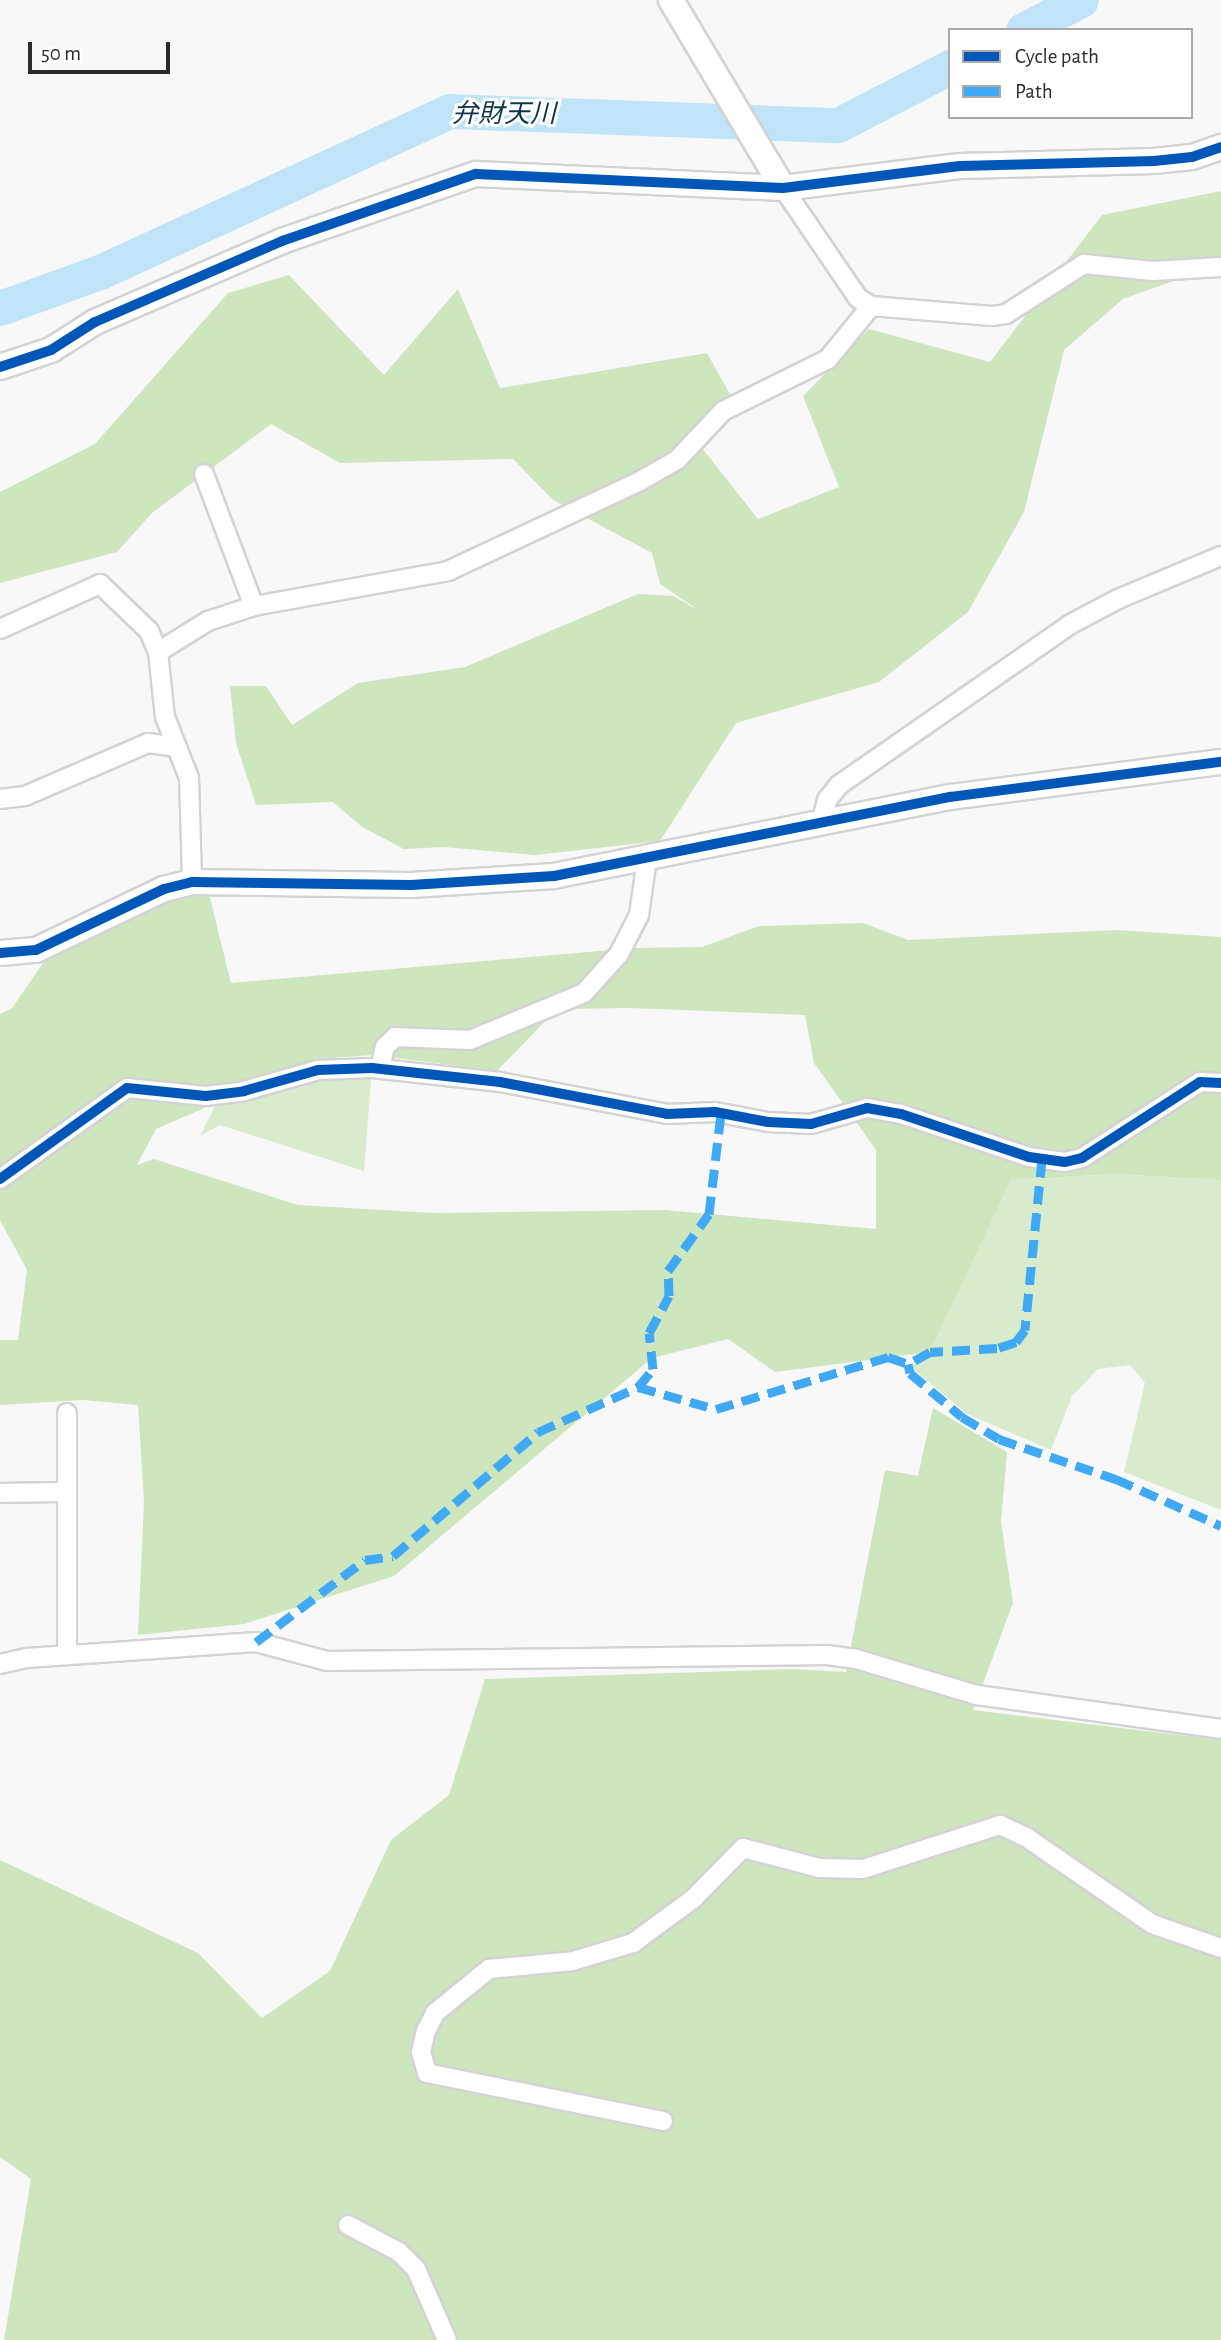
<!DOCTYPE html>
<html>
<head>
<meta charset="utf-8">
<style>
  body { margin:0 }
  #map { position:relative; width:1221px; height:2340px; overflow:hidden; background:#f8f8f8; font-family:"Alegreya Sans","Noto Sans JP",sans-serif }
  div>[style] { position:absolute }
  [style*='--x'] { left:calc(var(--x)*1px); top:calc(var(--y)*1px); width:calc(var(--w)*1px); rotate:calc(var(--a)*1deg) }
  .green>* { inset:0; background:#d8ebcd }
  .forest>* { inset:0; background:#cde6be }
  .river>* { height:35px; margin:-17.5px; padding:0 17.5px; transform-origin:17.5px; border-radius:17.5px; background:#bfe4f7 }
  .roads { filter:drop-shadow(2px 0 #d3d3d3) drop-shadow(-2px 0 #d3d3d3) drop-shadow(0 2px #d3d3d3) drop-shadow(0 -2px #d3d3d3) }
  .street>* { height:18px; margin:-9px; padding:0 9px; transform-origin:9px; border-radius:9px; background:#fefefe }
  .secondary>* { height:24px; margin:-12px; padding:0 12px; transform-origin:12px; border-radius:12px; background:#fefefe }
  .quiet>* { height:9px; margin-top:-4.5px; transform-origin:0; background:repeating-linear-gradient(90deg,#3fa9f5 0 18px,transparent 0 27px) }
  .cycleway>* { height:10px; margin:-5px; padding:0 5px; transform-origin:5px; border-radius:5px; background:#0057b8 }
  span { translate:-50% -50%; white-space:nowrap; text-align:center; line-height:1.15; -webkit-text-stroke:6px #fff; paint-order:stroke }
  .water-label { font-size:26px; color:#0a3748; font-style:italic }
  .legend { position:absolute; left:948px; top:28px; width:245px; height:91px; box-sizing:border-box; background:#fff; border:2px solid #aaa; margin:0; padding:9px 12px; list-style:none; font-size:21px; color:#2a2b2b }
  .legend li { display:flex; align-items:center; gap:14px; height:35px }
  .legend b { width:35px; border:2px solid #aaa }
  .scale { position:absolute; left:28px; top:42px; width:142px; height:32px; box-sizing:border-box; border:4px solid #2a2b2b; border-top:0; padding-left:9px; font-size:21px; line-height:24px; white-space:nowrap; color:#2a2b2b; -webkit-text-stroke:5px #fff; paint-order:stroke }
</style>
</head>
<body>
<div id="map">
  <div class="green">
    <i style="clip-path:polygon(372px 1068px,364px 1171px,220px 1125px,200px 1136px,221px 1094px)"></i>
    <i style="clip-path:polygon(1116px 1174px,1221px 1180px,1221px 1510px,1124px 1472px,1145px 1383px,1130px 1365px,1098px 1369px,1072px 1396px,1051px 1450px,967px 1414px,911px 1367px,930px 1352px,1011px 1180px)"></i>
  </div>
  <div class="forest">
    <i style="clip-path:polygon(1221px 191px,1221px 264px,1123px 299px,1064px 350px,1024px 512px,968px 612px,879px 682px,736px 723px,660px 841px,535px 855px,444px 847px,404px 849px,362px 827px,333px 802px,256px 805px,236px 743px,230px 686px,266px 686px,292px 725px,358px 683px,465px 667px,638px 594px,673px 596px,700px 611px,660px 584px,652px 553px,553px 500px,513px 459px,340px 463px,271px 424px,152px 513px,117px 552px,0 583px,0 492px,95px 444px,228px 293px,289px 275px,384px 375px,458px 289px,500px 388px,707px 353px,731px 396px,702px 448px,758px 519px,839px 487px,803px 396px,869px 329px,990px 362px,1102px 215px)"></i>
    <i style="clip-path:polygon(evenodd,209px 894px,231px 983px,633px 948px,702px 947px,759px 926px,863px 923px,908px 940px,1117px 930px,1221px 937px,1221px 1180px,1116px 1174px,1011px 1180px,930px 1352px,775px 1372px,728px 1339px,652px 1358px,394px 1576px,244px 1624px,138px 1635px,144px 1502px,138px 1405px,83px 1400px,0 1405px,0 1340px,18px 1340px,27px 1270px,0 1220px,0 1014px,12px 1008px,52px 950px,156px 901px,209px 894px,630px 1008px,805px 1015px,814px 1063px,876px 1150px,876px 1229px,665px 1210px,433px 1213px,298px 1205px,154px 1159px,137px 1165px,156px 1129px,317px 1059px,373px 1055px,497px 1071px,557px 1009px,630px 1008px)"></i>
    <i style="clip-path:polygon(933px 1408px,1007px 1452px,1001px 1522px,1013px 1603px,973px 1710px,1221px 1740px,1221px 2340px,4px 2340px,31px 2179px,0 2157px,0 1860px,198px 1953px,262px 2018px,330px 1971px,391px 1840px,449px 1795px,485px 1679px,791px 1669px,846px 1672px,885px 1470px,918px 1476px)"></i>
  </div>
  <div class="river">
    <i style="--x:1023;--y:30;--w:65;--a:-27.3"></i>
    <i style="--x:0;--y:308;--w:109;--a:-19.9"></i>
    <i style="--x:102;--y:271;--w:383;--a:-24.7"></i>
    <i style="--x:450;--y:111;--w:388;--a:2.1"></i>
    <i style="--x:838;--y:125;--w:126;--a:-27.4"></i>
  </div>
  <div class="roads">
    <div class="street">
      <i style="--x:783;--y:188;--w:133;--a:55.7"></i>
      <i style="--x:858;--y:298;--w:15;--a:32"></i>
      <i style="--x:871;--y:306;--w:121;--a:4.7"></i>
      <i style="--x:992;--y:316;--w:14;--a:-8"></i>
      <i style="--x:1006;--y:314;--w:93;--a:-32.7"></i>
      <i style="--x:1084;--y:264;--w:69;--a:5.8"></i>
      <i style="--x:1153;--y:271;--w:68;--a:-3.4"></i>
      <i style="--x:204;--y:474;--w:141;--a:69.3"></i>
      <i style="--x:0;--y:629;--w:110;--a:-24.2"></i>
      <i style="--x:100;--y:584;--w:68;--a:43.8"></i>
      <i style="--x:149;--y:631;--w:23;--a:67"></i>
      <i style="--x:158;--y:652;--w:65;--a:83.9"></i>
      <i style="--x:165;--y:717;--w:66;--a:68.5"></i>
      <i style="--x:189;--y:778;--w:104;--a:88.3"></i>
      <i style="--x:158;--y:652;--w:59;--a:-31.8"></i>
      <i style="--x:208;--y:621;--w:48;--a:-18.1"></i>
      <i style="--x:254;--y:606;--w:197;--a:-10.2"></i>
      <i style="--x:448;--y:571;--w:212;--a:-25.1"></i>
      <i style="--x:640;--y:481;--w:43;--a:-29.6"></i>
      <i style="--x:677;--y:460;--w:67;--a:-46.8"></i>
      <i style="--x:723;--y:411;--w:117;--a:-26.3"></i>
      <i style="--x:828;--y:359;--w:68;--a:-50.9"></i>
      <i style="--x:0;--y:799;--w:25;--a:-7"></i>
      <i style="--x:25;--y:796;--w:134;--a:-23.3"></i>
      <i style="--x:148;--y:743;--w:29;--a:8"></i>
      <i style="--x:821;--y:824;--w:25;--a:-76"></i>
      <i style="--x:827;--y:800;--w:19;--a:-51"></i>
      <i style="--x:839;--y:785;--w:280;--a:-34.8"></i>
      <i style="--x:1069;--y:625;--w:55;--a:-28"></i>
      <i style="--x:1118;--y:599;--w:112;--a:-22.7"></i>
      <i style="--x:380;--y:1068;--w:22;--a:-77"></i>
      <i style="--x:385;--y:1047;--w:14;--a:-45"></i>
      <i style="--x:395;--y:1037;--w:75;--a:2.3"></i>
      <i style="--x:470;--y:1040;--w:123;--a:-22.4"></i>
      <i style="--x:584;--y:993;--w:52;--a:-48.1"></i>
      <i style="--x:619;--y:954;--w:44;--a:-62.9"></i>
      <i style="--x:639;--y:915;--w:57;--a:-81.9"></i>
      <i style="--x:0;--y:1179;--w:156;--a:-35.6"></i>
      <i style="--x:127;--y:1088;--w:79;--a:5.8"></i>
      <i style="--x:206;--y:1096;--w:38;--a:-7"></i>
      <i style="--x:244;--y:1091;--w:77;--a:-15.8"></i>
      <i style="--x:318;--y:1070;--w:54;--a:-2.1"></i>
      <i style="--x:372;--y:1068;--w:129;--a:6.2"></i>
      <i style="--x:500;--y:1082;--w:170;--a:10.8"></i>
      <i style="--x:667;--y:1114;--w:48;--a:-2.4"></i>
      <i style="--x:715;--y:1112;--w:54;--a:10.7"></i>
      <i style="--x:768;--y:1122;--w:43;--a:2.7"></i>
      <i style="--x:811;--y:1124;--w:58;--a:-15.9"></i>
      <i style="--x:867;--y:1108;--w:35;--a:10"></i>
      <i style="--x:901;--y:1114;--w:135;--a:18.6"></i>
      <i style="--x:1029;--y:1157;--w:36;--a:8"></i>
      <i style="--x:1065;--y:1162;--w:17;--a:-13"></i>
      <i style="--x:1082;--y:1158;--w:140;--a:-32.8"></i>
      <i style="--x:1200;--y:1082;--w:21;--a:3"></i>
      <i style="--x:0;--y:1493;--w:67;--a:-0.9"></i>
      <i style="--x:67;--y:1655;--w:242;--a:-90"></i>
      <i style="--x:0;--y:1664;--w:28;--a:-13"></i>
      <i style="--x:27;--y:1658;--w:230;--a:-4"></i>
      <i style="--x:256;--y:1642;--w:73;--a:15"></i>
      <i style="--x:327;--y:1661;--w:500;--a:-0.69"></i>
      <i style="--x:827;--y:1655;--w:29;--a:8"></i>
      <i style="--x:856;--y:1659;--w:126;--a:16.6"></i>
      <i style="--x:977;--y:1695;--w:246;--a:7.9"></i>
      <i style="--x:663;--y:2121;--w:241;--a:-168.5"></i>
      <i style="--x:427;--y:2073;--w:22;--a:-106"></i>
      <i style="--x:421;--y:2052;--w:22;--a:-77"></i>
      <i style="--x:426;--y:2031;--w:20;--a:-63"></i>
      <i style="--x:435;--y:2013;--w:70;--a:-39.2"></i>
      <i style="--x:489;--y:1969;--w:84;--a:-5.4"></i>
      <i style="--x:573;--y:1961;--w:63;--a:-16.7"></i>
      <i style="--x:633;--y:1943;--w:76;--a:-36.4"></i>
      <i style="--x:694;--y:1898;--w:70;--a:-45.6"></i>
      <i style="--x:743;--y:1848;--w:79;--a:14.7"></i>
      <i style="--x:819;--y:1868;--w:44;--a:1.3"></i>
      <i style="--x:863;--y:1869;--w:144;--a:-17.8"></i>
      <i style="--x:1000;--y:1825;--w:29;--a:25"></i>
      <i style="--x:1026;--y:1837;--w:153;--a:34.6"></i>
      <i style="--x:1152;--y:1924;--w:73;--a:19.2"></i>
      <i style="--x:348;--y:2225;--w:58;--a:27.9"></i>
      <i style="--x:399;--y:2252;--w:24;--a:45"></i>
      <i style="--x:416;--y:2269;--w:77;--a:66.4"></i>
    </div>
    <div class="secondary">
      <i style="--x:671;--y:0;--w:219;--a:59.2"></i>
      <i style="--x:0;--y:367;--w:54;--a:-18.4"></i>
      <i style="--x:51;--y:350;--w:52;--a:-32.5"></i>
      <i style="--x:95;--y:322;--w:204;--a:-23.4"></i>
      <i style="--x:282;--y:241;--w:205;--a:-19.1"></i>
      <i style="--x:476;--y:174;--w:307;--a:2.6"></i>
      <i style="--x:783;--y:188;--w:178;--a:-7.1"></i>
      <i style="--x:960;--y:166;--w:194;--a:-1.5"></i>
      <i style="--x:1154;--y:161;--w:38;--a:-6"></i>
      <i style="--x:1192;--y:157;--w:31;--a:-19"></i>
      <i style="--x:0;--y:953;--w:36;--a:-5"></i>
      <i style="--x:36;--y:950;--w:142;--a:-25.5"></i>
      <i style="--x:164;--y:889;--w:29;--a:-14"></i>
      <i style="--x:192;--y:882;--w:219;--a:0.8"></i>
      <i style="--x:411;--y:885;--w:143;--a:-3.6"></i>
      <i style="--x:554;--y:876;--w:404;--a:-11.3"></i>
      <i style="--x:950;--y:797;--w:273;--a:-7.4"></i>
    </div>
  </div>
  <div class="quiet">
    <i style="--x:1042;--y:1159;--w:172;--a:95.7"></i>
    <i style="--x:1025;--y:1330;--w:15;--a:127"></i>
    <i style="--x:1016;--y:1342;--w:20;--a:162"></i>
    <i style="--x:997;--y:1348;--w:67;--a:176.6"></i>
    <i style="--x:930;--y:1352;--w:25;--a:151"></i>
    <i style="--x:908;--y:1364;--w:9;--a:77"></i>
    <i style="--x:910;--y:1373;--w:68;--a:40.2"></i>
    <i style="--x:962;--y:1417;--w:43;--a:30.7"></i>
    <i style="--x:999;--y:1439;--w:124;--a:18.9"></i>
    <i style="--x:1116;--y:1479;--w:115;--a:24.1"></i>
    <i style="--x:638;--y:1387;--w:23;--a:-50"></i>
    <i style="--x:653;--y:1369;--w:36;--a:-96"></i>
    <i style="--x:649;--y:1333;--w:42;--a:-61.6"></i>
    <i style="--x:669;--y:1296;--w:25;--a:-92"></i>
    <i style="--x:668;--y:1271;--w:70;--a:-54.3"></i>
    <i style="--x:709;--y:1214;--w:102;--a:-83.2"></i>
    <i style="--x:256;--y:1642;--w:136;--a:-37"></i>
    <i style="--x:365;--y:1560;--w:28;--a:-8"></i>
    <i style="--x:393;--y:1556;--w:191;--a:-40.5"></i>
    <i style="--x:538;--y:1432;--w:110;--a:-24.2"></i>
    <i style="--x:638;--y:1387;--w:81;--a:15.8"></i>
    <i style="--x:716;--y:1409;--w:180;--a:-16.8"></i>
    <i style="--x:888;--y:1357;--w:21;--a:19"></i>
  </div>
  <div class="cycleway">
    <i style="--x:0;--y:367;--w:54;--a:-18.4"></i>
    <i style="--x:51;--y:350;--w:52;--a:-32.5"></i>
    <i style="--x:95;--y:322;--w:204;--a:-23.4"></i>
    <i style="--x:282;--y:241;--w:205;--a:-19.1"></i>
    <i style="--x:476;--y:174;--w:307;--a:2.6"></i>
    <i style="--x:783;--y:188;--w:178;--a:-7.1"></i>
    <i style="--x:960;--y:166;--w:194;--a:-1.5"></i>
    <i style="--x:1154;--y:161;--w:38;--a:-6"></i>
    <i style="--x:1192;--y:157;--w:31;--a:-19"></i>
    <i style="--x:0;--y:953;--w:36;--a:-5"></i>
    <i style="--x:36;--y:950;--w:142;--a:-25.5"></i>
    <i style="--x:164;--y:889;--w:29;--a:-14"></i>
    <i style="--x:192;--y:882;--w:219;--a:0.8"></i>
    <i style="--x:411;--y:885;--w:143;--a:-3.6"></i>
    <i style="--x:554;--y:876;--w:404;--a:-11.3"></i>
    <i style="--x:950;--y:797;--w:273;--a:-7.4"></i>
    <i style="--x:0;--y:1179;--w:156;--a:-35.6"></i>
    <i style="--x:127;--y:1088;--w:79;--a:5.8"></i>
    <i style="--x:206;--y:1096;--w:38;--a:-7"></i>
    <i style="--x:244;--y:1091;--w:77;--a:-15.8"></i>
    <i style="--x:318;--y:1070;--w:54;--a:-2.1"></i>
    <i style="--x:372;--y:1068;--w:129;--a:6.2"></i>
    <i style="--x:500;--y:1082;--w:170;--a:10.8"></i>
    <i style="--x:667;--y:1114;--w:48;--a:-2.4"></i>
    <i style="--x:715;--y:1112;--w:54;--a:10.7"></i>
    <i style="--x:768;--y:1122;--w:43;--a:2.7"></i>
    <i style="--x:811;--y:1124;--w:58;--a:-15.9"></i>
    <i style="--x:867;--y:1108;--w:35;--a:10"></i>
    <i style="--x:901;--y:1114;--w:135;--a:18.6"></i>
    <i style="--x:1029;--y:1157;--w:36;--a:8"></i>
    <i style="--x:1065;--y:1162;--w:17;--a:-13"></i>
    <i style="--x:1082;--y:1158;--w:140;--a:-32.8"></i>
    <i style="--x:1200;--y:1082;--w:21;--a:3"></i>
  </div>
  <div class="water-label">
    <span style="left:504px;top:115px">弁財天川</span>
  </div>
  <ul class="legend">
  <li><b style="height:9px;background:#0057b8"></b>Cycle path</li>
  <li><b style="height:9px;background:#3fa9f5"></b>Path</li>
  </ul>
  <div class="scale">50 m</div>
</div>
</body>
</html>
